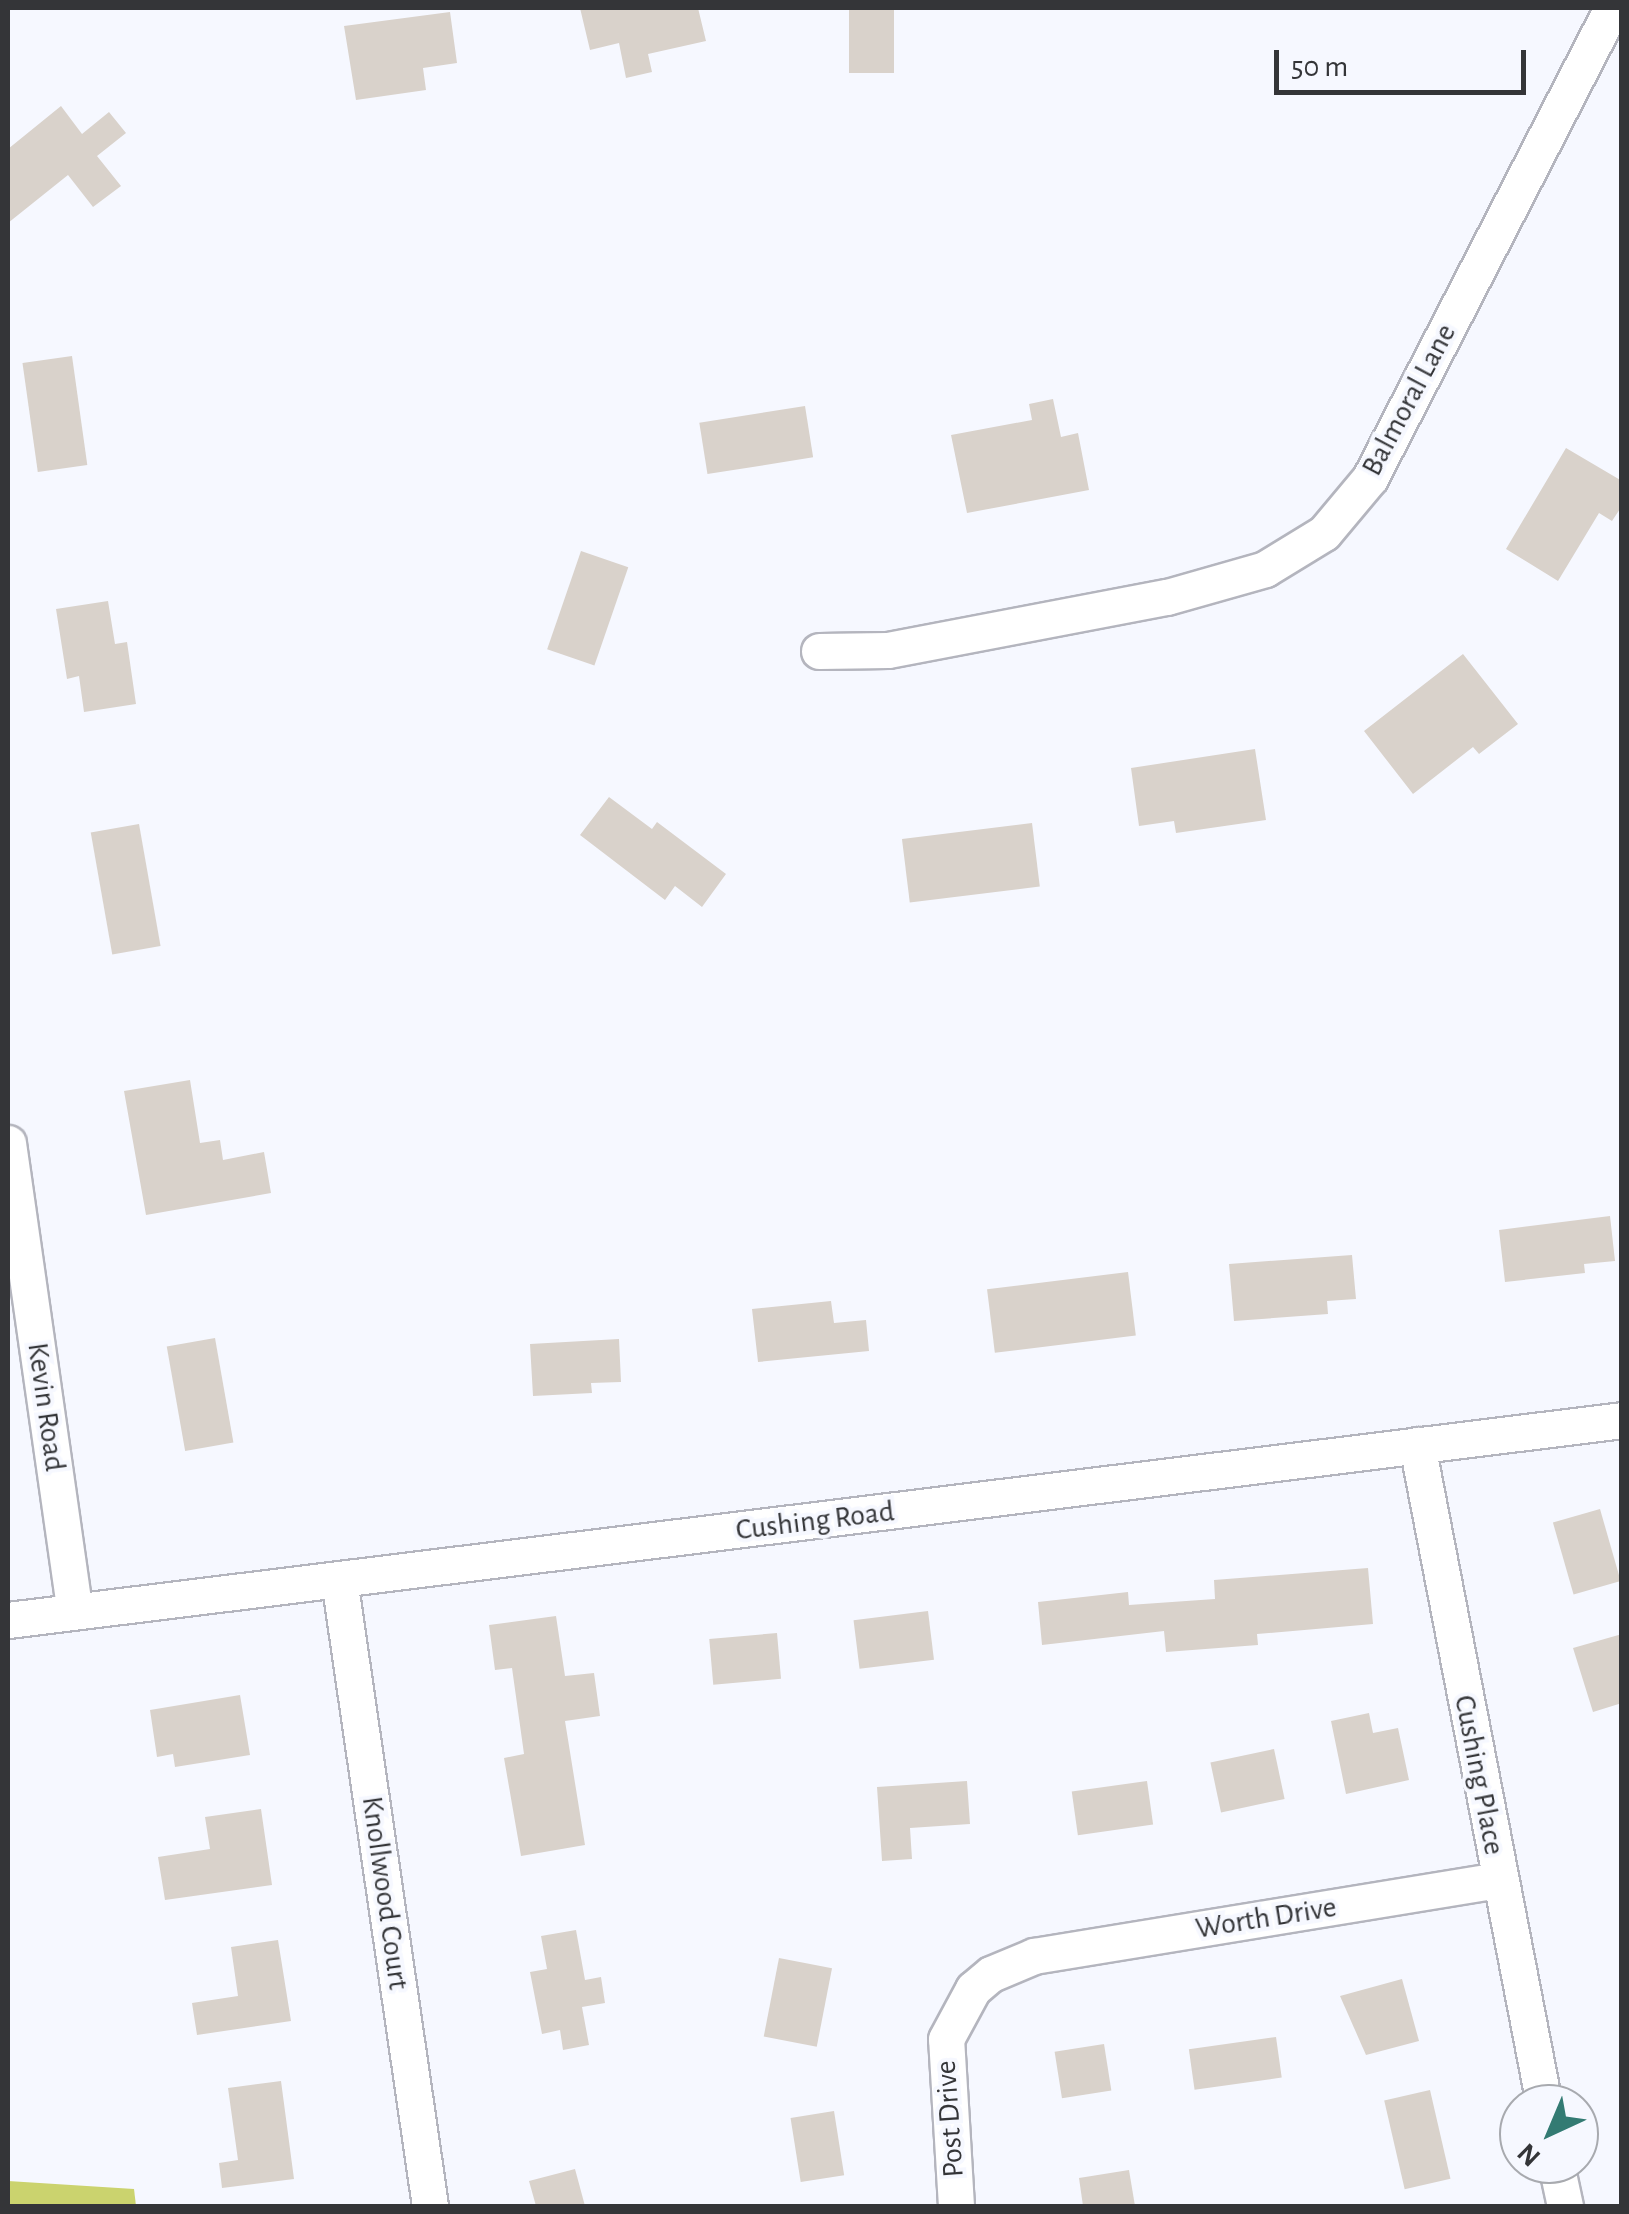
<!DOCTYPE html>
<html>
<head>
<meta charset="utf-8">
<style>
  body { margin:0 }
  #map { position:relative; width:1629px; height:2214px; overflow:hidden; background:#f6f8ff; font-family:"Alegreya Sans",sans-serif }
  div>[style] { position:absolute }
  [style*='--x'] { left:calc(var(--x)*1px); top:calc(var(--y)*1px); width:calc(var(--w)*1px); rotate:calc(var(--a)*1deg) }
  .forest>* { inset:0; background:#cbd36e }
  .building>* { inset:0; background:#d9d2cb; transform-origin:0 0 }
  .roads { filter:drop-shadow(2px 0 #b4b5be) drop-shadow(-2px 0 #b4b5be) drop-shadow(0 2px #b4b5be) drop-shadow(0 -2px #b4b5be) }
  .minor>* { height:35px; margin:-17.5px; padding:0 17.5px; transform-origin:17.5px; border-radius:17.5px; background:#fff }
  span { translate:-50% -50%; white-space:nowrap; text-align:center; line-height:1.15; -webkit-text-stroke:8px #f6f8ff; paint-order:stroke }
  .street-label { font-size:30px; color:#343538 }
  .frame { position:absolute; inset:0; border:10px solid #343538; pointer-events:none }
  .north { position:absolute; left:1499px; top:2084px; width:100px; height:100px; box-sizing:border-box; background:#f6f8ff; border:2px solid #a8aaaf; border-radius:50%; rotate:224deg; font-size:28px; font-weight:700; line-height:40px; text-align:center; color:#343538 }
  .north::after { content:''; display:block; margin:auto; width:35px; height:45px; background:#337b73; clip-path:polygon(50% 0,100% 100%,50% 72%,0 100%) }
  .scale { position:absolute; left:1274px; top:50px; width:252px; height:45px; box-sizing:border-box; border:5px solid #343538; border-top:0; padding-left:12px; font-size:30px; line-height:35px; white-space:nowrap; color:#343538; -webkit-text-stroke:8px #f6f8ff; paint-order:stroke }
</style>
</head>
<body>
<div id="map">
  <div class="forest">
    <i style="clip-path:polygon(8px 2181px,134px 2189px,136px 2206px,8px 2206px)"></i>
  </div>
  <div class="building">
    <i style="clip-path:polygon(580px 8px,698px 8px,706px 41px,648px 54px,652px 72px,626px 78px,619px 43px,590px 50px)"></i>
    <i style="left:849px;top:8px;width:45px;height:65px"></i>
    <i style="clip-path:polygon(450px 12px,457px 63px,423px 68px,426px 90px,356px 100px,344px 26px)"></i>
    <i style="clip-path:polygon(61px 106px,82px 134px,109px 112px,126px 133px,97px 156px,121px 186px,93px 207px,68px 175px,8px 223px,8px 149px)"></i>
    <i style="left:72px;top:356px;width:110px;height:50px;rotate:82deg"></i>
    <i style="clip-path:polygon(1053px 399px,1061px 437px,1078px 433px,1089px 490px,967px 513px,951px 435px,1032px 420px,1029px 404px)"></i>
    <i style="left:805px;top:406px;width:52px;height:107px;rotate:81deg"></i>
    <i style="clip-path:polygon(1566px 448px,1622px 481px,1622px 506px,1612px 521px,1599px 513px,1558px 581px,1506px 549px)"></i>
    <i style="left:581px;top:551px;width:50px;height:104px;rotate:19deg"></i>
    <i style="clip-path:polygon(108px 601px,115px 644px,127px 642px,136px 704px,84px 712px,79px 676px,67px 679px,56px 609px)"></i>
    <i style="clip-path:polygon(1463px 654px,1518px 724px,1479px 754px,1473px 747px,1413px 794px,1364px 731px)"></i>
    <i style="clip-path:polygon(1255px 749px,1266px 820px,1176px 833px,1174px 821px,1139px 826px,1131px 768px)"></i>
    <i style="clip-path:polygon(609px 797px,652px 829px,657px 822px,726px 874px,702px 907px,675px 886px,665px 900px,580px 835px)"></i>
    <i style="left:1032px;top:823px;width:64px;height:131px;rotate:83deg"></i>
    <i style="left:139px;top:824px;width:124px;height:49px;rotate:80deg"></i>
    <i style="clip-path:polygon(190px 1080px,200px 1143px,220px 1140px,223px 1160px,264px 1152px,271px 1193px,146px 1215px,124px 1091px)"></i>
    <i style="clip-path:polygon(1610px 1216px,1615px 1261px,1584px 1264px,1585px 1273px,1505px 1282px,1499px 1230px)"></i>
    <i style="clip-path:polygon(1352px 1255px,1356px 1299px,1327px 1301px,1328px 1314px,1234px 1321px,1229px 1264px)"></i>
    <i style="left:1128px;top:1272px;width:64px;height:142px;rotate:83deg"></i>
    <i style="clip-path:polygon(831px 1301px,834px 1323px,866px 1320px,869px 1351px,758px 1362px,752px 1309px)"></i>
    <i style="left:215px;top:1338px;width:106px;height:49px;rotate:80deg"></i>
    <i style="clip-path:polygon(619px 1339px,621px 1382px,591px 1383px,592px 1393px,533px 1396px,530px 1344px)"></i>
    <i style="left:1600px;top:1509px;width:75px;height:49px;rotate:74deg"></i>
    <i style="clip-path:polygon(1368px 1568px,1373px 1624px,1257px 1634px,1258px 1645px,1166px 1652px,1164px 1631px,1042px 1645px,1038px 1602px,1128px 1592px,1129px 1605px,1215px 1599px,1214px 1580px)"></i>
    <i style="left:928px;top:1611px;width:49px;height:75px;rotate:83deg"></i>
    <i style="clip-path:polygon(556px 1616px,565px 1676px,594px 1673px,600px 1716px,565px 1721px,585px 1845px,521px 1856px,504px 1758px,524px 1754px,512px 1668px,495px 1670px,489px 1625px)"></i>
    <i style="left:777px;top:1633px;width:46px;height:68px;rotate:85deg"></i>
    <i style="clip-path:polygon(1622px 1634px,1622px 1703px,1593px 1712px,1573px 1648px)"></i>
    <i style="clip-path:polygon(240px 1695px,250px 1755px,175px 1767px,173px 1754px,157px 1757px,150px 1710px)"></i>
    <i style="clip-path:polygon(1369px 1713px,1373px 1733px,1398px 1728px,1409px 1780px,1346px 1794px,1331px 1721px)"></i>
    <i style="left:1274px;top:1749px;width:51px;height:65px;rotate:78deg"></i>
    <i style="clip-path:polygon(967px 1781px,970px 1824px,910px 1828px,912px 1859px,882px 1861px,877px 1787px)"></i>
    <i style="left:1147px;top:1781px;width:44px;height:76px;rotate:82deg"></i>
    <i style="clip-path:polygon(261px 1809px,272px 1885px,165px 1900px,158px 1857px,210px 1849px,205px 1817px)"></i>
    <i style="clip-path:polygon(576px 1930px,585px 1980px,601px 1977px,605px 2003px,582px 2007px,589px 2045px,563px 2050px,560px 2030px,542px 2034px,530px 1972px,547px 1969px,541px 1936px)"></i>
    <i style="clip-path:polygon(278px 1940px,291px 2021px,197px 2035px,192px 2003px,238px 1996px,231px 1947px)"></i>
    <i style="left:779px;top:1958px;width:54px;height:80px;rotate:11deg"></i>
    <i style="clip-path:polygon(1402px 1979px,1419px 2041px,1366px 2055px,1340px 1996px)"></i>
    <i style="left:1276px;top:2037px;width:41px;height:88px;rotate:82deg"></i>
    <i style="left:1104px;top:2044px;width:47px;height:50px;rotate:81deg"></i>
    <i style="clip-path:polygon(281px 2081px,294px 2179px,222px 2188px,219px 2163px,238px 2160px,228px 2088px)"></i>
    <i style="left:1430px;top:2090px;width:91px;height:47px;rotate:77deg"></i>
    <i style="left:834px;top:2111px;width:65px;height:44px;rotate:81deg"></i>
    <i style="clip-path:polygon(575px 2169px,585px 2206px,536px 2206px,529px 2181px)"></i>
    <i style="clip-path:polygon(1129px 2170px,1135px 2206px,1083px 2206px,1079px 2178px)"></i>
  </div>
  <div class="roads">
    <div class="minor">
      <i style="--x:819;--y:651;--w:69;--a:-0.8"></i>
      <i style="--x:888;--y:650;--w:284;--a:-10.8"></i>
      <i style="--x:1167;--y:597;--w:102;--a:-15.9"></i>
      <i style="--x:1265;--y:569;--w:69;--a:-31.4"></i>
      <i style="--x:1324;--y:533;--w:72;--a:-50.1"></i>
      <i style="--x:1370;--y:478;--w:529;--a:-62.76"></i>
      <i style="--x:8;--y:1143;--w:473;--a:81.9"></i>
      <i style="--x:1417;--y:1445;--w:671;--a:79.09"></i>
      <i style="--x:339;--y:1579;--w:634;--a:81.74"></i>
      <i style="--x:8;--y:1620;--w:1626;--a:-7.06"></i>
      <i style="--x:1556;--y:2164;--w:43;--a:77.9"></i>
      <i style="--x:956;--y:2206;--w:167;--a:-93.4"></i>
      <i style="--x:946;--y:2039;--w:57;--a:-61.6"></i>
      <i style="--x:973;--y:1989;--w:23;--a:-40"></i>
      <i style="--x:991;--y:1974;--w:47;--a:-22.7"></i>
      <i style="--x:1034;--y:1956;--w:470;--a:-9.3"></i>
    </div>
  </div>
  <div class="street-label">
    <span style="left:1409px;top:400px;rotate:-62deg">Balmoral Lane</span>
    <span style="left:46px;top:1407px;rotate:82deg">Kevin Road</span>
    <span style="left:815px;top:1521px;rotate:-7deg">Cushing Road</span>
    <span style="left:1479px;top:1775px;rotate:79deg">Cushing Place</span>
    <span style="left:385px;top:1893px;rotate:82deg">Knollwood Court</span>
    <span style="left:1266px;top:1918px;rotate:-9deg">Worth Drive</span>
    <span style="left:950px;top:2119px;rotate:-94deg">Post Drive</span>
  </div>
  <div class="frame"></div>
  <div class="north">N</div>
  <div class="scale">50 m</div>
</div>
</body>
</html>
